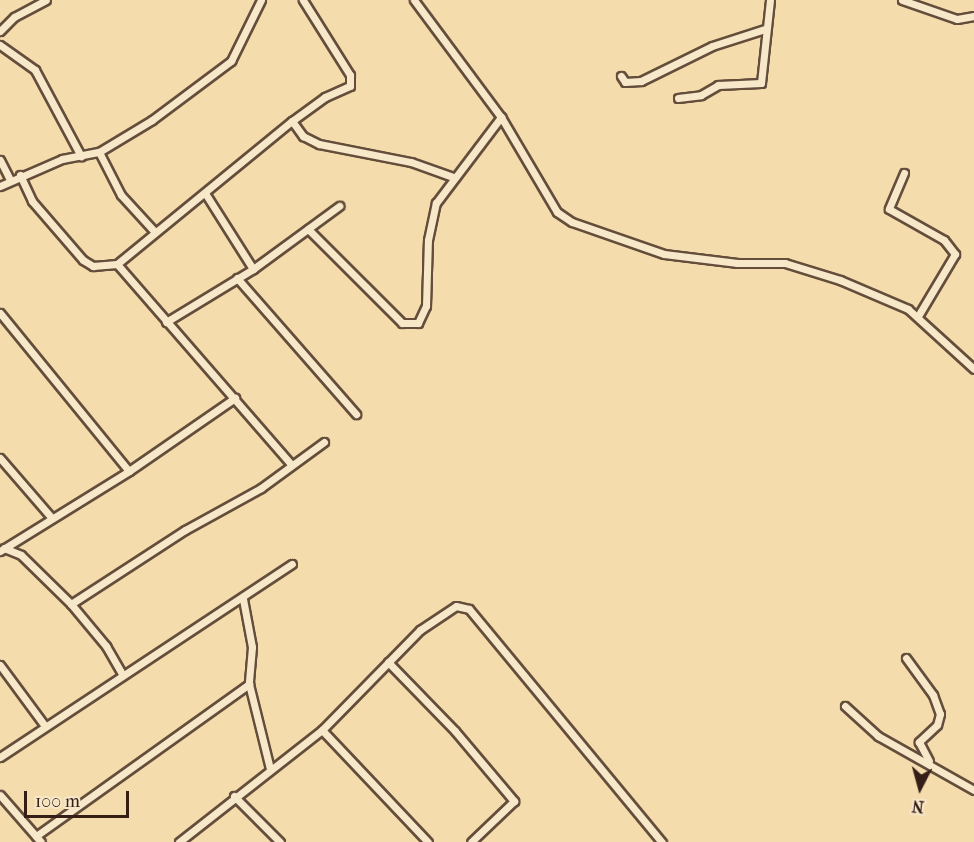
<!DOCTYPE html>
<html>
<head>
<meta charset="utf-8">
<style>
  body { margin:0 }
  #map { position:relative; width:974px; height:842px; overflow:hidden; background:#f5dcad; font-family:"IM FELL French Canon",serif }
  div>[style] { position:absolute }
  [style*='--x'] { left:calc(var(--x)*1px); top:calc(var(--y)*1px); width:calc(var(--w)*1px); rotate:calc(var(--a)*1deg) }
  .roads { filter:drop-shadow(2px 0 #644e3b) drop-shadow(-2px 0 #644e3b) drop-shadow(0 2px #644e3b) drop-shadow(0 -2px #644e3b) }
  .street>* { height:7px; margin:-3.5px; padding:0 3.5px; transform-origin:3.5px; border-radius:3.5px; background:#f8e8ca }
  span { translate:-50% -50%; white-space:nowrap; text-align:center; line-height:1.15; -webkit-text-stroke:4.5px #f8e8ca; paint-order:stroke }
  .north { position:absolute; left:890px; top:758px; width:60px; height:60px; -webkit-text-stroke:4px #f8e8ca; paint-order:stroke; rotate:186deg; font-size:16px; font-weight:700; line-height:24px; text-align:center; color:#341e15 }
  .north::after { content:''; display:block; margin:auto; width:21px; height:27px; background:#341e15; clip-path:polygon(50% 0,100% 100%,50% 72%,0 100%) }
  .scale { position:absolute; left:24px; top:791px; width:105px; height:27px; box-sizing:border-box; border:3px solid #341e15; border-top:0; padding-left:8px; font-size:18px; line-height:21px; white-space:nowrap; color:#341e15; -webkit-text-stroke:4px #f8e8ca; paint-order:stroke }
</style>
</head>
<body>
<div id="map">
  <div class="roads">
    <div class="street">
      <i style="--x:414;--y:0;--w:146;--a:53.4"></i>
      <i style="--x:501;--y:117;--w:110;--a:59.5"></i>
      <i style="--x:557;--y:212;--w:18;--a:34"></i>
      <i style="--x:572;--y:222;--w:97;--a:19.2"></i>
      <i style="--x:664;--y:254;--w:74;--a:7"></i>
      <i style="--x:737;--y:263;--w:48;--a:0"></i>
      <i style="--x:785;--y:263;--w:58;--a:17.2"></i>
      <i style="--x:840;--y:280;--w:74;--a:23.1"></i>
      <i style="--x:908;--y:309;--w:89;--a:42.3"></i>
      <i style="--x:902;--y:0;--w:58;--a:19.1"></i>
      <i style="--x:957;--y:19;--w:17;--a:-10"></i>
      <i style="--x:0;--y:31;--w:20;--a:-45"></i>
      <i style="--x:14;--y:17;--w:36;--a:-28"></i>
      <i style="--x:0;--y:45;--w:43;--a:35.5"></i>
      <i style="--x:35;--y:70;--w:98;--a:61.9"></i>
      <i style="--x:621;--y:76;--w:7;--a:56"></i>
      <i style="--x:625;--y:82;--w:16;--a:-4"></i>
      <i style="--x:641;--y:81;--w:79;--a:-26.2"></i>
      <i style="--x:712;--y:46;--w:56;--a:-17.8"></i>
      <i style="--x:678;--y:98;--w:23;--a:-7"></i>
      <i style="--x:701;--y:95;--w:20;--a:-30"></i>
      <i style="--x:718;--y:85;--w:43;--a:-2.7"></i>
      <i style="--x:761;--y:83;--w:83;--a:-83.8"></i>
      <i style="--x:292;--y:121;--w:19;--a:54"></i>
      <i style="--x:303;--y:136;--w:18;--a:27"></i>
      <i style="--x:319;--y:144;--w:94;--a:11.1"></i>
      <i style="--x:411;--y:162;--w:45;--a:19.7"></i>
      <i style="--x:99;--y:152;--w:48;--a:62.9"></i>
      <i style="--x:121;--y:195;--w:49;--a:47.5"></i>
      <i style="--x:0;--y:160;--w:22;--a:63"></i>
      <i style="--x:904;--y:173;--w:39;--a:113"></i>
      <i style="--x:889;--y:209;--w:63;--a:29.4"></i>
      <i style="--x:944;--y:240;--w:18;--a:52"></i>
      <i style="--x:955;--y:254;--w:72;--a:120.8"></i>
      <i style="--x:20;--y:175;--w:29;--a:65"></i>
      <i style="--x:32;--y:201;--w:78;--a:49.2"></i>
      <i style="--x:83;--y:260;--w:12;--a:31"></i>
      <i style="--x:93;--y:266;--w:24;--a:-5"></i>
      <i style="--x:117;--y:264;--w:226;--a:-39.3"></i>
      <i style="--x:292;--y:121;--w:41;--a:-36"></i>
      <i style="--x:325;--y:97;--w:27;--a:-24"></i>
      <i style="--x:350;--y:86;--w:11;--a:-90"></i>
      <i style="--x:350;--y:75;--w:89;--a:-122.1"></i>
      <i style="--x:0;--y:186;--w:68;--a:-23.5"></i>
      <i style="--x:62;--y:159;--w:38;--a:-11"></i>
      <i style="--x:99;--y:152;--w:62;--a:-31.1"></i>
      <i style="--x:152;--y:120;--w:99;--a:-36.8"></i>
      <i style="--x:231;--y:61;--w:68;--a:-63.8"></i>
      <i style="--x:205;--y:193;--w:90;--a:57.7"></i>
      <i style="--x:308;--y:229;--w:133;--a:45"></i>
      <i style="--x:402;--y:323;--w:16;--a:0"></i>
      <i style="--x:418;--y:323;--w:19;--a:-65"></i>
      <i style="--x:426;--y:306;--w:66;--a:-88.3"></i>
      <i style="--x:428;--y:240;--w:38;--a:-78"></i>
      <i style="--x:436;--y:203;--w:108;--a:-52.9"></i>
      <i style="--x:117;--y:264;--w:264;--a:49"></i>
      <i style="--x:237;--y:278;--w:181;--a:48.8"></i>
      <i style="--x:0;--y:313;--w:204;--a:50.8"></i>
      <i style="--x:166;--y:322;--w:102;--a:-31.3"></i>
      <i style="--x:253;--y:269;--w:107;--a:-36.2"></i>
      <i style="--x:0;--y:458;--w:78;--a:49.2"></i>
      <i style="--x:4;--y:548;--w:18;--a:22"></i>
      <i style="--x:21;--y:555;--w:70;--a:44.4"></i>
      <i style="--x:71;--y:604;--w:55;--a:50.2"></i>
      <i style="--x:106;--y:646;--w:32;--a:60"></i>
      <i style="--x:0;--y:551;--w:152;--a:-31.8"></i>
      <i style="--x:129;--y:471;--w:129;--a:-34.6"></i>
      <i style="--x:243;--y:599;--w:49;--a:79.4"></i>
      <i style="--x:252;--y:647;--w:37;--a:95"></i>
      <i style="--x:249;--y:684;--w:88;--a:76.1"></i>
      <i style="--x:71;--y:604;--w:136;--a:-33"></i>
      <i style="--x:185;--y:530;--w:87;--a:-28.9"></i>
      <i style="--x:261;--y:488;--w:78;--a:-36.1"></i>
      <i style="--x:906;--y:658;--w:46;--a:53.9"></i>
      <i style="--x:933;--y:695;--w:20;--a:70"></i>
      <i style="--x:940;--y:714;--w:11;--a:105"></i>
      <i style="--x:937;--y:725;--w:25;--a:137"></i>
      <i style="--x:919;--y:742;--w:21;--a:62"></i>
      <i style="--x:388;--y:662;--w:96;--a:45.8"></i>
      <i style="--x:455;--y:731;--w:92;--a:49.9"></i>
      <i style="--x:514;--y:801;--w:59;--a:136.4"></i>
      <i style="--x:0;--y:665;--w:76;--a:53.6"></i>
      <i style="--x:845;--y:706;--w:45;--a:42.3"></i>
      <i style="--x:878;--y:736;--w:110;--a:29.4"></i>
      <i style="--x:322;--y:730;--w:154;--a:46.6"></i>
      <i style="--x:0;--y:757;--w:350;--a:-33.5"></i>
      <i style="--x:0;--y:795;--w:62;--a:48.9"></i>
      <i style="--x:234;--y:796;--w:65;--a:45"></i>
      <i style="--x:36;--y:836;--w:262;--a:-35.5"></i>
      <i style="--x:179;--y:842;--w:182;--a:-38.1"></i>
      <i style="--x:322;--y:730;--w:140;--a:-45.6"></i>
      <i style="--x:420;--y:630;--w:43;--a:-33.7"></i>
      <i style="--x:456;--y:606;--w:13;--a:13"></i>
      <i style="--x:469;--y:609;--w:303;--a:50.4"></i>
    </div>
  </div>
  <div class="north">N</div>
  <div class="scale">100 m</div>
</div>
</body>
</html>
